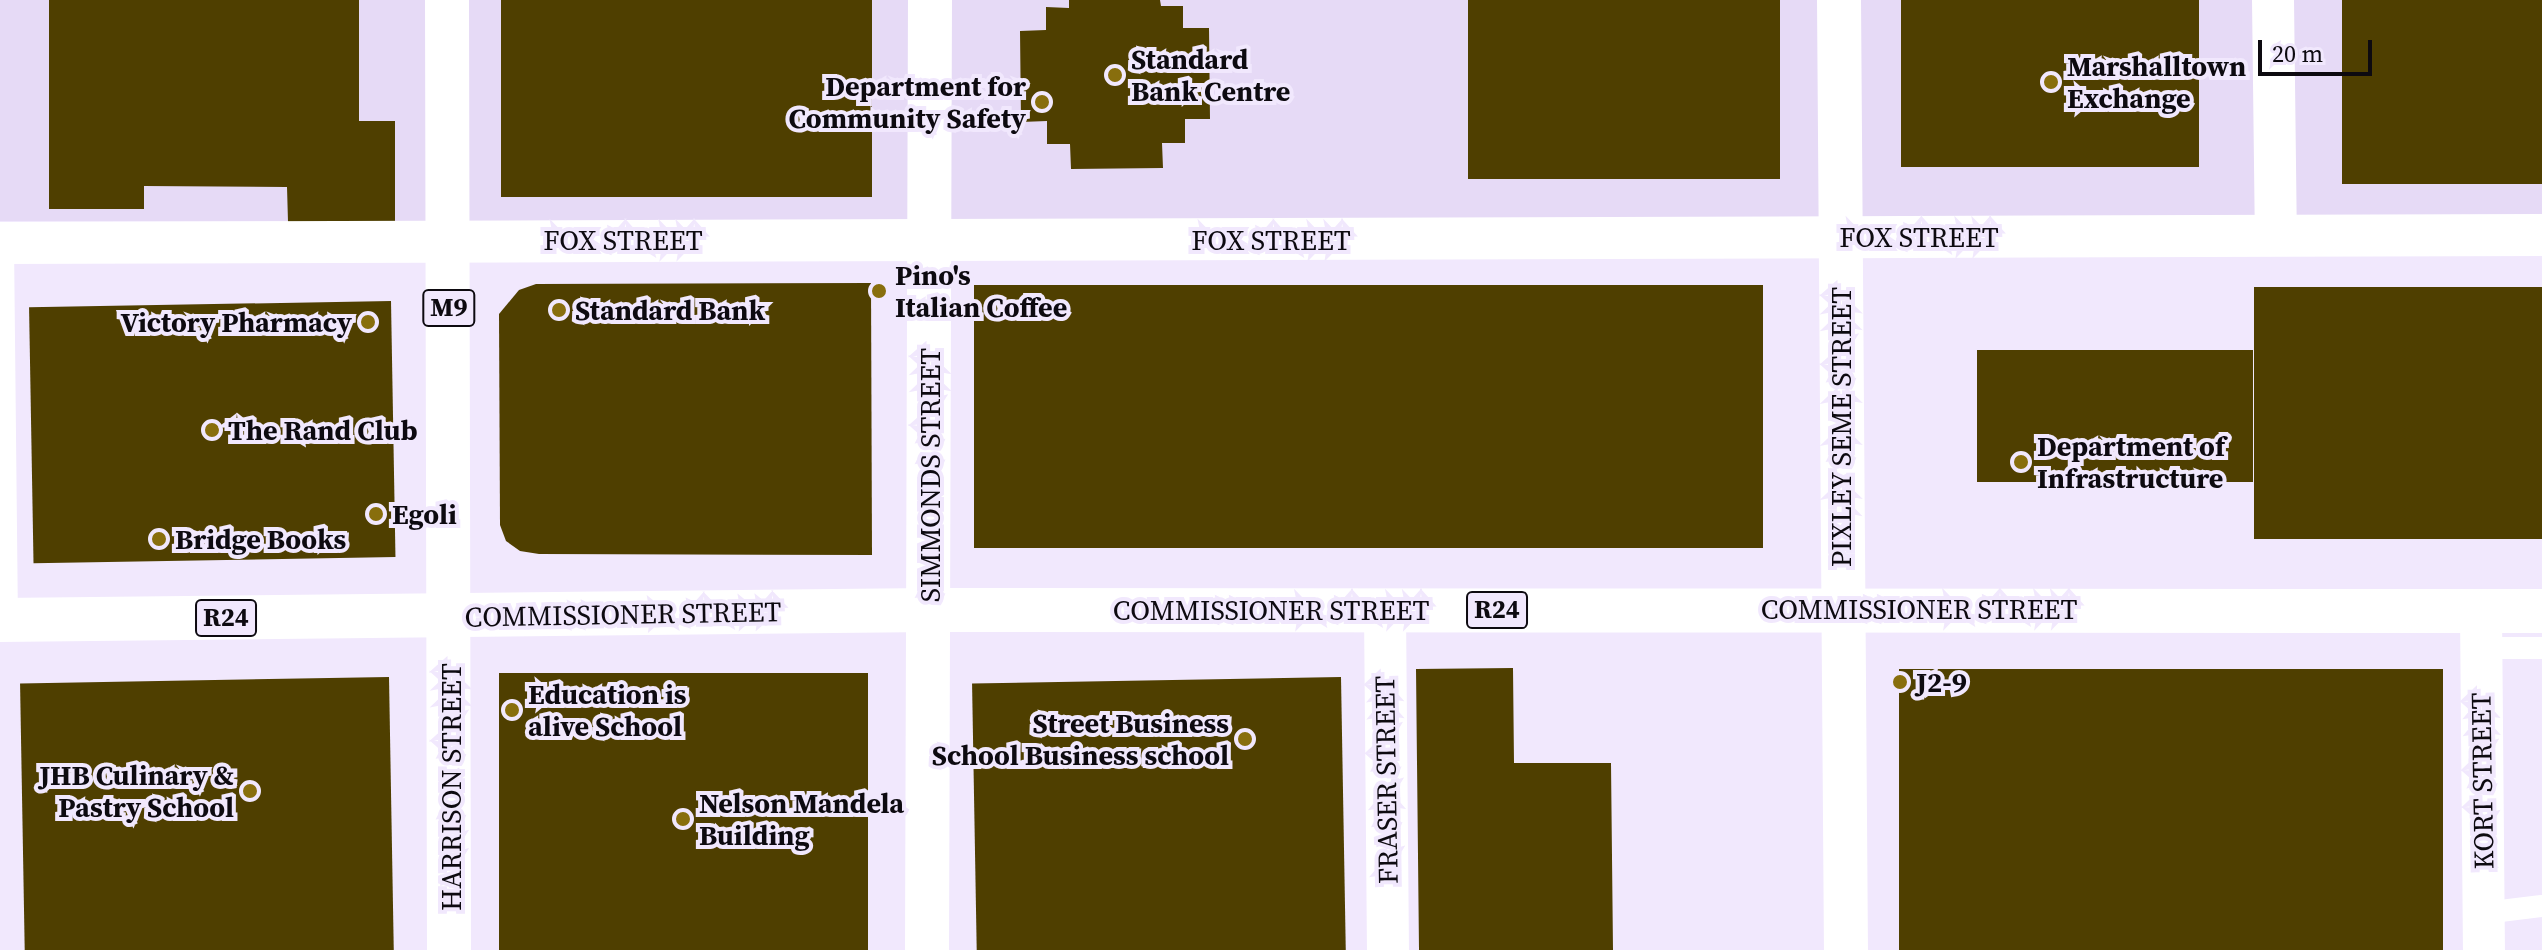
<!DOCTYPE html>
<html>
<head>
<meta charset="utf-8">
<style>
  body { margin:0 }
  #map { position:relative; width:2542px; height:950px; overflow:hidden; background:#f1e8fd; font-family:"Source Serif 4",serif }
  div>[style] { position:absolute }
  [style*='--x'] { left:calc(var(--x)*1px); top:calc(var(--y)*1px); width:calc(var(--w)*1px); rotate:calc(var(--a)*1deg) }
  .built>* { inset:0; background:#e6daf6; transform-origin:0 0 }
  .building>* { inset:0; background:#4f3f00; transform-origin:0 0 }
  .service>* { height:22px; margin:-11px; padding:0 11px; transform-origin:11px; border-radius:11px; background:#fff }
  .minor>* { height:42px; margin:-21px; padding:0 21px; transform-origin:21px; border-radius:21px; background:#fff }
  .secondary>* { height:44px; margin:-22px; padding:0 22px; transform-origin:22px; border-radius:22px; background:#fff }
  .primary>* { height:44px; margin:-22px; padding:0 22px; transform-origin:22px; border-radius:22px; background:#fff }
  .dots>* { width:22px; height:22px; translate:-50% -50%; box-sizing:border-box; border:4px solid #f1e8fd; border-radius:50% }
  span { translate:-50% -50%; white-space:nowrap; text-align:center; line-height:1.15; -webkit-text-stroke:8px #f1e8fd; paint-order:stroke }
  .shield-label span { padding:2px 6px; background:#f1e8fd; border:2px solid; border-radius:6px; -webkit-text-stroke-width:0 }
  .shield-label { font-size:26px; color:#0d0a10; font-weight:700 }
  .poi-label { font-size:28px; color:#0d0a10; font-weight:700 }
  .left { translate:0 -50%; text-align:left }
  .right { translate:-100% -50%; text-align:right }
  .street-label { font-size:28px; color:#0d0a10 }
  .scale { position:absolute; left:2258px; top:40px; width:114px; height:36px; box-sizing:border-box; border:4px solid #0d0a10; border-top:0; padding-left:10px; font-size:24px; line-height:28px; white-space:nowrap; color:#0d0a10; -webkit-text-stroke:6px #f1e8fd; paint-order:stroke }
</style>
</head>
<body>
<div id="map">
  <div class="built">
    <i style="left:0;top:0;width:2542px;height:221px"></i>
  </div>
  <div class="building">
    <i style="clip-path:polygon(49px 0,359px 0,359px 121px,395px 121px,395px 223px,288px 222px,287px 187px,144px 186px,144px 209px,49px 209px)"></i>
    <i style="left:501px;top:0;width:371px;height:197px"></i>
    <i style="clip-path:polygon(1069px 0,1160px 0,1161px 6px,1183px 6px,1183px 28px,1209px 28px,1210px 119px,1185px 119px,1185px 143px,1162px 143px,1163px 168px,1071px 169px,1070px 144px,1047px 144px,1047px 121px,1021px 122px,1020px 31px,1046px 30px,1046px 7px,1069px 8px)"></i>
    <i style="left:1468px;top:0;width:312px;height:179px"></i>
    <i style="left:1901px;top:0;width:298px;height:167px"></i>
    <i style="left:2342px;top:0;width:200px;height:184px"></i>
    <i style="clip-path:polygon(871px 283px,872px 555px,539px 554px,520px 551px,506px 541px,500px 525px,499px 314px,519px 290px,536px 284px)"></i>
    <i style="left:1763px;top:285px;width:263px;height:789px;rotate:90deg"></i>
    <i style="left:2254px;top:287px;width:288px;height:252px"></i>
    <i style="left:391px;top:301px;width:256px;height:362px;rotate:89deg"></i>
    <i style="left:2253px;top:350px;width:132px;height:276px;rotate:90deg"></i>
    <i style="clip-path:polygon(1513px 668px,1514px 763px,1611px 763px,1613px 950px,1419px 950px,1416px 669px)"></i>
    <i style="left:2443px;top:669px;width:281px;height:544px;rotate:90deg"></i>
    <i style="left:499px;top:673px;width:369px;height:277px"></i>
    <i style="left:389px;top:677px;width:273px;height:369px;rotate:89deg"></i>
    <i style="left:1341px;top:677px;width:273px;height:369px;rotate:89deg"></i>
  </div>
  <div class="service">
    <i style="--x:3;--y:243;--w:377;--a:89.4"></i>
    <i style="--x:2481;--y:648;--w:61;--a:0"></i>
    <i style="--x:2484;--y:913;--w:58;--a:-6.9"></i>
  </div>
  <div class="minor">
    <i style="--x:2273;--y:0;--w:235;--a:89.3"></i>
    <i style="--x:0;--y:243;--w:2542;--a:-0.18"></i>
    <i style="--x:1385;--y:610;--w:340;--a:89.5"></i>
    <i style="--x:2481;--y:612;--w:338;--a:89.5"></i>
  </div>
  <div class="secondary">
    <i style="--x:1839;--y:0;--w:950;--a:89.58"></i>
    <i style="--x:927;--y:950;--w:950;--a:-89.82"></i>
  </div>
  <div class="primary">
    <i style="--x:447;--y:0;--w:950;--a:89.88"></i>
    <i style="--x:0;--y:620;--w:931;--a:-0.62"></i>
    <i style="--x:931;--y:610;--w:1611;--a:0.04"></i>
  </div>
  <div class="dots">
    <i style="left:1115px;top:75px;background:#886e0d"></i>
    <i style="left:2051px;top:82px;background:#886e0d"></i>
    <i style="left:1042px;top:102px;background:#886e0d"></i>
    <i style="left:879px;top:291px;background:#886e0d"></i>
    <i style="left:559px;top:310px;background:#886e0d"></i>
    <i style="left:368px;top:322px;background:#886e0d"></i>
    <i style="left:212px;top:430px;background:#886e0d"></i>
    <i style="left:2021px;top:462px;background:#886e0d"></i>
    <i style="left:376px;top:514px;background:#886e0d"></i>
    <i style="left:159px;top:539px;background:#886e0d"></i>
    <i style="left:1900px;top:682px;background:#886e0d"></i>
    <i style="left:512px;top:710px;background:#886e0d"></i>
    <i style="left:1245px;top:739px;background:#886e0d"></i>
    <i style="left:250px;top:791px;background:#886e0d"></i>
    <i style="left:683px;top:819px;background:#886e0d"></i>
  </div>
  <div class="shield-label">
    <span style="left:449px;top:308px">M9</span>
    <span style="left:1497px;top:610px">R24</span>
    <span style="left:226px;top:618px">R24</span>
  </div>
  <div class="poi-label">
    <span class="left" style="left:1131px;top:75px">Standard<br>Bank Centre</span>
    <span class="left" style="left:2067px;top:82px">Marshalltown<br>Exchange</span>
    <span class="right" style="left:1026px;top:102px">Department for<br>Community Safety</span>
    <span class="left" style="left:895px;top:291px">Pino's<br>Italian Coffee</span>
    <span class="left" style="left:575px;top:310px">Standard Bank</span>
    <span class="right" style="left:352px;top:322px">Victory Pharmacy</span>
    <span class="left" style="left:228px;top:430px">The Rand Club</span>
    <span class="left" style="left:2037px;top:462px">Department of<br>Infrastructure</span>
    <span class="left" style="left:392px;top:514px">Egoli</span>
    <span class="left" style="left:175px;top:539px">Bridge Books</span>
    <span class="left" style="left:1916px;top:682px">J2-9</span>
    <span class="left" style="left:528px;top:710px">Education is<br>alive School</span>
    <span class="right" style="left:1229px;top:739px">Street Business<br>School Business school</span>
    <span class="right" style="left:234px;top:791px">JHB Culinary &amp;<br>Pastry School</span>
    <span class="left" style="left:699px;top:819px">Nelson Mandela<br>Building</span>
  </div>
  <div class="street-label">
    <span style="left:1919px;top:237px">FOX STREET</span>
    <span style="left:623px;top:240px">FOX STREET</span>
    <span style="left:1271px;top:240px">FOX STREET</span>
    <span style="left:1841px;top:427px;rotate:-90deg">PIXLEY SEME STREET</span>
    <span style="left:930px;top:475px;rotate:-90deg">SIMMONDS STREET</span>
    <span style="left:1919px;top:609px">COMMISSIONER STREET</span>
    <span style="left:1271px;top:610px">COMMISSIONER STREET</span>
    <span style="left:623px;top:614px;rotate:-1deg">COMMISSIONER STREET</span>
    <span style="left:1386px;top:780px;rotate:-91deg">FRASER STREET</span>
    <span style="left:2482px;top:781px;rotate:-91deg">KORT STREET</span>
    <span style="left:451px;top:787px;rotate:-90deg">HARRISON STREET</span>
  </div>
  <div class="scale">20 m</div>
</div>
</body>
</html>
